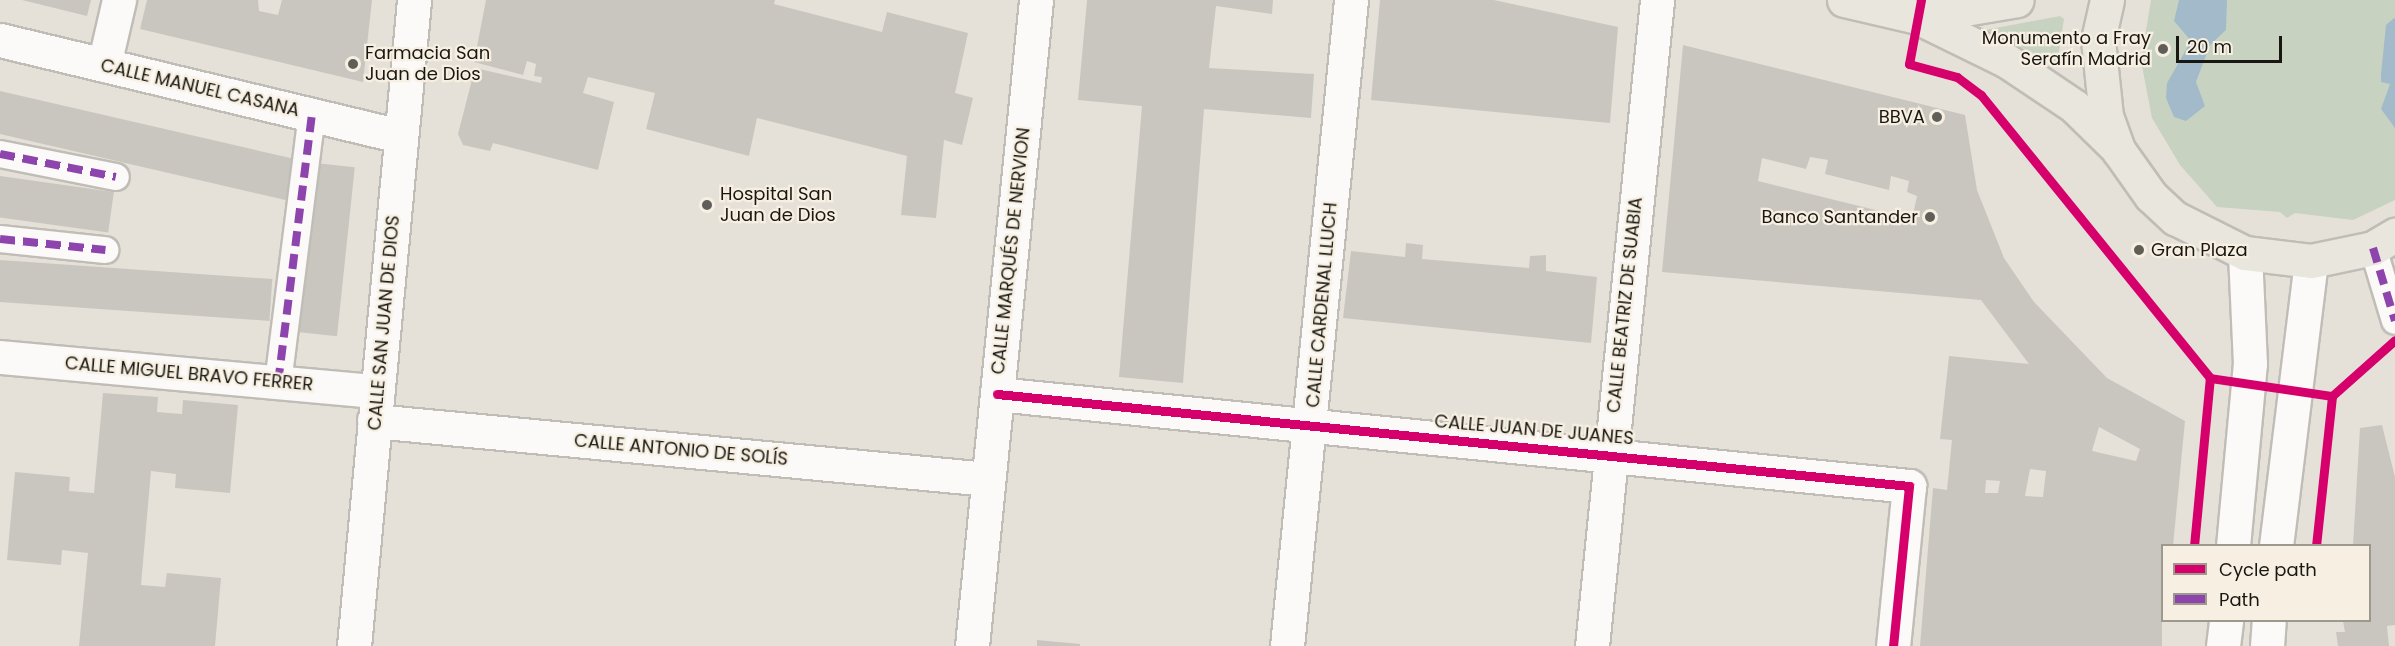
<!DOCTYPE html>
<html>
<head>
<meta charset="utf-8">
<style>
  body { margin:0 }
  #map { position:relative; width:2395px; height:646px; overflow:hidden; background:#e5e1d9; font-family:Poppins,sans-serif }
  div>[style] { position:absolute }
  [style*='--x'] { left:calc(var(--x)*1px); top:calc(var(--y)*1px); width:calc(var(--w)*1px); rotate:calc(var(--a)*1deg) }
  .green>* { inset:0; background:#c7d3c0 }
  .water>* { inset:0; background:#a3baca }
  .building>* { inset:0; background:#c9c6c0; transform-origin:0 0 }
  .roads { filter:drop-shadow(2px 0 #c0bdb7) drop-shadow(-2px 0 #c0bdb7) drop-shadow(0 2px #c0bdb7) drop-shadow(0 -2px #c0bdb7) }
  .pedestrian>* { height:26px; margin:-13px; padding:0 13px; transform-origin:13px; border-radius:13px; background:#fbfaf9 }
  .minor>* { height:33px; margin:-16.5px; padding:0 16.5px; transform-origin:16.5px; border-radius:16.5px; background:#fbfaf9 }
  .secondary>* { height:33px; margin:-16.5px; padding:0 16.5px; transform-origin:16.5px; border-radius:16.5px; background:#fbfaf9 }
  .primary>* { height:33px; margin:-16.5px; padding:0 16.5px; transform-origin:16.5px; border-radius:16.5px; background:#e9e6de }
  .quiet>* { height:8px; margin-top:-4px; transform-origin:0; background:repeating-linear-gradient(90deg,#8e44ad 0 15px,transparent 0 23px) }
  .cycleway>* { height:9px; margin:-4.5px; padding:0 4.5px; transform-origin:4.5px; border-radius:4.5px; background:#d6006c }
  .dots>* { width:16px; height:16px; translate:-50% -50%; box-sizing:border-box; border:3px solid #f7f0e2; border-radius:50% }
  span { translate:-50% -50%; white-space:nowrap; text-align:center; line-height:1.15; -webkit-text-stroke:4.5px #f7f0e2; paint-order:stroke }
  .poi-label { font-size:18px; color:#191712 }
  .right { translate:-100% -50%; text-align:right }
  .left { translate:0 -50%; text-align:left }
  .street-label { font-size:18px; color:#191712 }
  .legend { position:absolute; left:2161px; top:544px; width:210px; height:78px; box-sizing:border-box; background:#f7f0e2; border:2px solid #9e998f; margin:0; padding:8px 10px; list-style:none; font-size:18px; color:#191712 }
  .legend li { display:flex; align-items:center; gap:12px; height:30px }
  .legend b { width:30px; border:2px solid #9e998f }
  .scale { position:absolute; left:2176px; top:36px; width:106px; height:27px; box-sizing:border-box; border:3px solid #191712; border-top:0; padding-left:8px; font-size:18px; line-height:21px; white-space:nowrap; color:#191712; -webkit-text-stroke:4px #f7f0e2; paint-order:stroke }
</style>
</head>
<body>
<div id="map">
  <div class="green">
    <i style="clip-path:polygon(2151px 0,2395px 0,2395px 200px,2353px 220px,2295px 213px,2287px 218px,2280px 212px,2217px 207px,2180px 165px,2152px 118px,2141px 61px)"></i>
    <i style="clip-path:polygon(2060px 16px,2064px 19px,2057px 64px,1985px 30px)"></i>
  </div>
  <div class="water">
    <i style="clip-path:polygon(2179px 0,2227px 0,2226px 30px,2210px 45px,2196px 82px,2205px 106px,2186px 121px,2174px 117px,2166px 98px,2167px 83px,2191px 41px,2174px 21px)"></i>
    <i style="clip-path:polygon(2394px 18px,2395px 19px,2395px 128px,2381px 109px,2390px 84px,2381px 82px,2381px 74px,2386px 25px)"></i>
  </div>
  <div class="building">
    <i style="clip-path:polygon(22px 0,91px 0,87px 16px)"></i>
    <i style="clip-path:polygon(147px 0,258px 0,259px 11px,278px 15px,282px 0,372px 0,363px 82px,140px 29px)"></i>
    <i style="clip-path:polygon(486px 0,775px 0,774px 4px,882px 32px,887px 12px,968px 33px,955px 93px,973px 98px,962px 145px,944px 140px,936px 218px,901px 215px,907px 156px,757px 118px,749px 156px,646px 129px,655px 93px,588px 77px,583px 93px,614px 102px,598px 170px,493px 143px,490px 151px,463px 145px,458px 134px,475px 68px,541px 83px,542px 77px,534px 76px,536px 64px,527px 61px,523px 75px,474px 62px)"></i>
    <i style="clip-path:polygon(1087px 0,1273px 0,1272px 14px,1216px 6px,1209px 68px,1314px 74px,1311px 118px,1204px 109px,1183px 383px,1119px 377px,1142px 106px,1078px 100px)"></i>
    <i style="clip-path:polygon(1380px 0,1494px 0,1618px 27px,1610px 123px,1371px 100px)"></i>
    <i style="clip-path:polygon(evenodd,1683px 45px,1965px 115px,1977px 190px,2004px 258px,2034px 302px,2107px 378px,2185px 421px,2173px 546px,2162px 546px,2162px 646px,1920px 646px,1933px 488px,1947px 490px,1952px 440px,1940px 439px,1949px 356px,2029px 364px,1981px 300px,1662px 272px,1683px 45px,1810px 157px,1828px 160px,1825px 174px,1889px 190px,1891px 176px,1909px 181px,1907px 192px,1917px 196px,1912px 219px,1758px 181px,1762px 158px,1806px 169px,1810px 157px,1683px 45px,2099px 427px,2140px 449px,2136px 461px,2092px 451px,2099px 427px,1683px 45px,2030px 469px,2046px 471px,2043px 497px,2025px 496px,2030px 469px,1683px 45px,1986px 480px,2000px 481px,1998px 493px,1985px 493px,1986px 480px)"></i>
    <i style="left:0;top:91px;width:306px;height:42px;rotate:13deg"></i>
    <i style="left:315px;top:163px;width:40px;height:170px;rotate:6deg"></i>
    <i style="left:0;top:176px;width:115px;height:41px;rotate:8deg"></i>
    <i style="clip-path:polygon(1406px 243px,1423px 245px,1422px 259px,1529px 268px,1530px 256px,1546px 255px,1546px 271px,1597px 277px,1591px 343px,1343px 318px,1351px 251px,1405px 257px)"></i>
    <i style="left:0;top:260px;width:273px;height:42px;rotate:4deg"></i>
    <i style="clip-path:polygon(103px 393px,158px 397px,157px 412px,182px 414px,183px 400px,238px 405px,230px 493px,175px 488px,176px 474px,151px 471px,141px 585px,165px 587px,167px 573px,221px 578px,215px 646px,79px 646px,88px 553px,62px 550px,61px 565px,7px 560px,15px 472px,70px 477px,69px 491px,94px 493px)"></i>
    <i style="clip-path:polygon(2382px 425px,2395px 477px,2395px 625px,2387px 626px,2389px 646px,2338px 646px,2336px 632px,2345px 632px,2343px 621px,2370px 621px,2370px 546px,2353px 546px,2360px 428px)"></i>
    <i style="clip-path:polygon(1037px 640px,1080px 644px,1080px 646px,1037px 646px)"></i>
  </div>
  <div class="roads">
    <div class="pedestrian">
      <i style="--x:0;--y:154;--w:118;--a:11.2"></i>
      <i style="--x:0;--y:239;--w:106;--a:6"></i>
      <i style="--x:2373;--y:248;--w:76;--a:73.2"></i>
      <i style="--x:278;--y:383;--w:271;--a:-82.8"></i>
    </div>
    <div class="minor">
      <i style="--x:0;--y:40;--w:412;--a:13.5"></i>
      <i style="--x:104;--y:65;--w:67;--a:-77"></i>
      <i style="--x:0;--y:357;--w:379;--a:5.2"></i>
      <i style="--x:997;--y:394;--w:917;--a:5.76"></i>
      <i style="--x:1909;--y:486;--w:161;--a:95.7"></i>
      <i style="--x:374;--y:421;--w:617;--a:5.4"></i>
      <i style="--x:354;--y:646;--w:649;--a:-84.69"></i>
      <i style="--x:972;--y:646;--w:649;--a:-84.34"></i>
      <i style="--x:1287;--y:646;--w:649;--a:-84.34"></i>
      <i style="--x:1592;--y:646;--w:649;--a:-84.25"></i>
    </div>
    <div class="secondary">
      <i style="--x:2233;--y:546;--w:183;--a:-84.7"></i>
      <i style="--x:2250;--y:364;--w:111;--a:-92.6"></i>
      <i style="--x:2276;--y:546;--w:287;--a:-83"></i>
      <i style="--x:2223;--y:646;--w:26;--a:-83"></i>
      <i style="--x:2267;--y:646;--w:26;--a:-86"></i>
    </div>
    <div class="primary">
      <i style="--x:1844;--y:0;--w:75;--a:13.1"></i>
      <i style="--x:1917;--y:17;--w:100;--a:26.1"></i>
      <i style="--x:2007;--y:61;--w:81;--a:33.9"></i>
      <i style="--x:2074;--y:106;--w:56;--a:44.3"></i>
      <i style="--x:2107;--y:0;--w:41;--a:102.7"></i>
      <i style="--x:2098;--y:40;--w:76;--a:84"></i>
      <i style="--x:2106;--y:116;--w:37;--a:70"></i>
      <i style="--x:2119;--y:151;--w:55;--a:54.6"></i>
      <i style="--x:2151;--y:196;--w:33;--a:43"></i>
      <i style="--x:2175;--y:218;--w:78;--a:26.6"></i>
      <i style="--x:2245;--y:253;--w:66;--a:6.9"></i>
      <i style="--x:2311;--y:261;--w:63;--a:-11.8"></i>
      <i style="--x:2373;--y:248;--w:26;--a:-31"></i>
      <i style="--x:1917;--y:17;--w:101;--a:-9.6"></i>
    </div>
  </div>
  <div class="quiet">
    <i style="--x:0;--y:154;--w:118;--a:11.2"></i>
    <i style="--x:0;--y:239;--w:106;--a:6"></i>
    <i style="--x:2373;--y:248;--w:76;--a:73.2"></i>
    <i style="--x:278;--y:383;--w:271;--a:-82.8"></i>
  </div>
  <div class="cycleway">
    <i style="--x:1921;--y:0;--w:65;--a:100.6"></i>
    <i style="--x:1909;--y:64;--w:50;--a:15.2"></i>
    <i style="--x:1957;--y:77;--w:30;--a:37"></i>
    <i style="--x:1981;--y:95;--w:364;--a:51"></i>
    <i style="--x:2210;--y:378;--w:123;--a:8.4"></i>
    <i style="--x:997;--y:394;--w:917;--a:5.76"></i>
    <i style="--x:1909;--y:486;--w:161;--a:95.7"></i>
    <i style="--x:2194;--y:546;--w:169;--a:-84.6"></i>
    <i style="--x:2316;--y:546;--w:151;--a:-83.9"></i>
    <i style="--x:2332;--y:396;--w:84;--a:-41.6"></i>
  </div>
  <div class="dots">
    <i style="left:2163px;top:49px;background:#605e58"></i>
    <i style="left:353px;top:64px;background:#605e58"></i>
    <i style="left:1937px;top:117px;background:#605e58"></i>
    <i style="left:707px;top:205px;background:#605e58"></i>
    <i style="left:1930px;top:217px;background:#605e58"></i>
    <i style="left:2139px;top:250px;background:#605e58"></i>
  </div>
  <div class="poi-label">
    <span class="right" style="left:2151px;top:49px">Monumento a Fray<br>Serafín Madrid</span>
    <span class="left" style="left:365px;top:64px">Farmacia San<br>Juan de Dios</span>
    <span class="right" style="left:1925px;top:117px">BBVA</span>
    <span class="left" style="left:720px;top:205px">Hospital San<br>Juan de Dios</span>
    <span class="right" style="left:1918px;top:217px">Banco Santander</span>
    <span class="left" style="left:2151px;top:250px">Gran Plaza</span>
  </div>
  <div class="street-label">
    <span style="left:200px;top:88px;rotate:13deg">CALLE MANUEL CASANA</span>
    <span style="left:1011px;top:251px;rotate:-84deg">CALLE MARQUÉS DE NERVION</span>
    <span style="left:1322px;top:305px;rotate:-85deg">CALLE CARDENAL LLUCH</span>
    <span style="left:1625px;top:305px;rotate:-84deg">CALLE BEATRIZ DE SUABIA</span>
    <span style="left:384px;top:323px;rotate:-85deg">CALLE SAN JUAN DE DIOS</span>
    <span style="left:189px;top:374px;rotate:5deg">CALLE MIGUEL BRAVO FERRER</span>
    <span style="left:1534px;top:430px;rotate:5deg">CALLE JUAN DE JUANES</span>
    <span style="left:681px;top:450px;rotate:5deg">CALLE ANTONIO DE SOLÍS</span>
  </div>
  <ul class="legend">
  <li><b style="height:8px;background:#d6006c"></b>Cycle path</li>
  <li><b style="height:8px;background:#8e44ad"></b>Path</li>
  </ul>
  <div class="scale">20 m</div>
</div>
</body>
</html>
